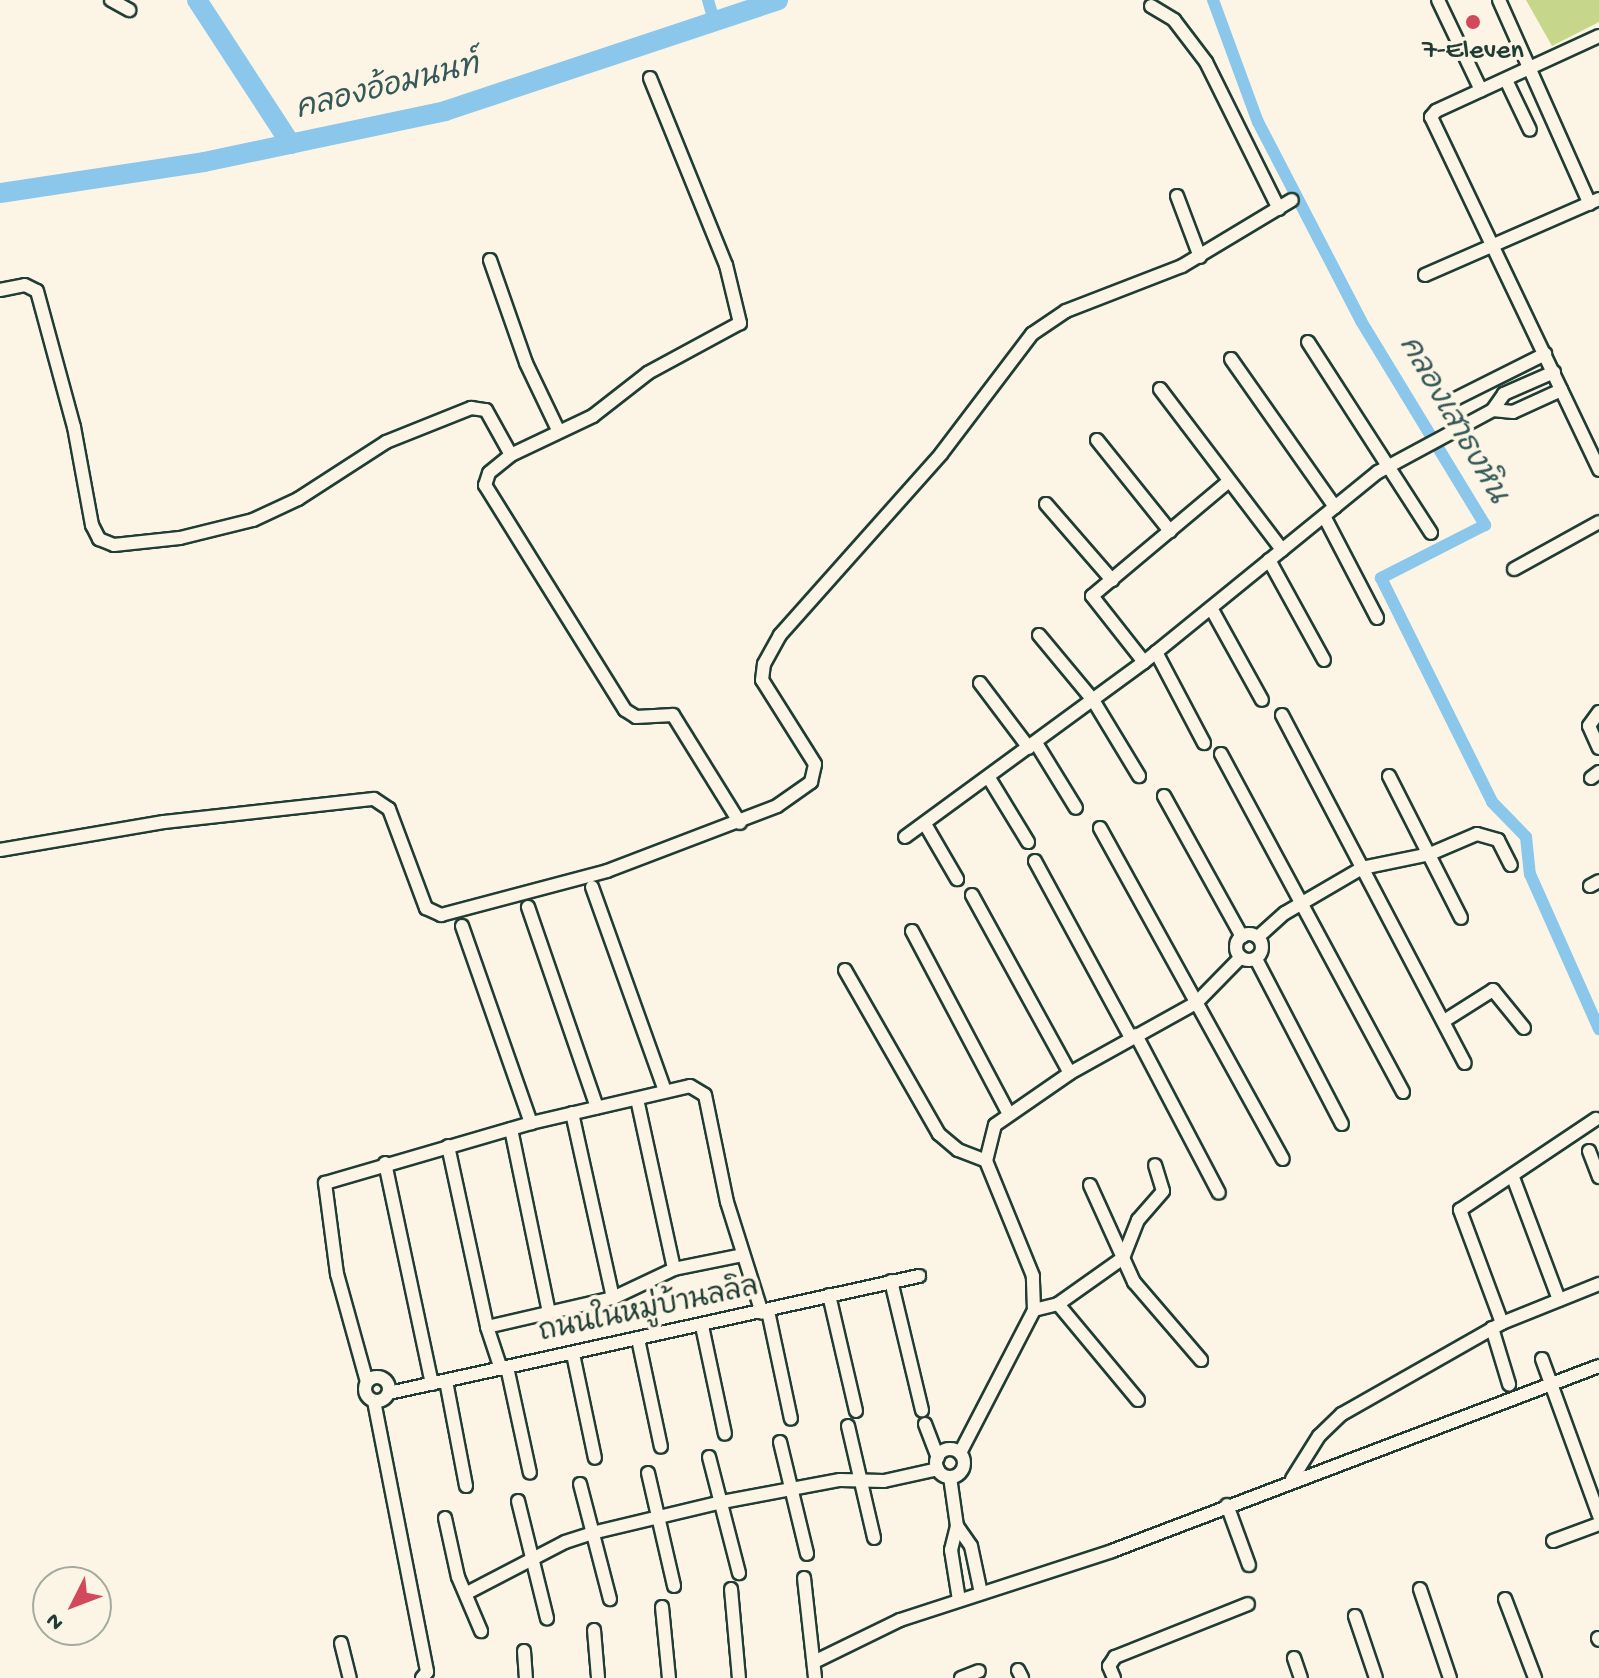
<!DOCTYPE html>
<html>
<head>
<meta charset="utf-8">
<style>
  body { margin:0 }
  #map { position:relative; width:1599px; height:1678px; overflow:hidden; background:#fcf5e5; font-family:"Gochi Hand","Playpen Sans Thai",sans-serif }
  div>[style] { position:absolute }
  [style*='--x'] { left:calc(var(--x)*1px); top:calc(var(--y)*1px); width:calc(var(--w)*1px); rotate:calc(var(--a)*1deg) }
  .green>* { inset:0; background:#c6d68a }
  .canal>* { height:12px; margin:-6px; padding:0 6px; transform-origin:6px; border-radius:6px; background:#8bc7eb }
  .river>* { height:20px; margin:-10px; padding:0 10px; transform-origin:10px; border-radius:10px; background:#8bc7eb }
  .roads { filter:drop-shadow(2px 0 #1f3d34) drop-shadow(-2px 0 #1f3d34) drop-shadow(0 2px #1f3d34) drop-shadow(0 -2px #1f3d34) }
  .minor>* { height:12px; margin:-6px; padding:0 6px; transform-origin:6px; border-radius:6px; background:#fcf5e5 }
  .minor>.ring { margin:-6px; padding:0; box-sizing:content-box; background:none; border:12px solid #fcf5e5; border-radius:50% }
  .dots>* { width:22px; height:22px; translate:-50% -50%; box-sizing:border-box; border:4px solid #fcf5e5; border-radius:50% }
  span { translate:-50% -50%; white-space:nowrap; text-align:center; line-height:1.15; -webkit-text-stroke:8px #fcf5e5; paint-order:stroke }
  .poi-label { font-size:28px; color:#1f3d34 }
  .street-label { font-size:28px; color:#1f3d34 }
  .water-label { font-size:30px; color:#355959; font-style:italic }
  .north { position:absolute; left:32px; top:1566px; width:80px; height:80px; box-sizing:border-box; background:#fcf5e5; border:2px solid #a4ab9e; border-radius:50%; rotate:228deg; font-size:22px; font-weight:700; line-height:32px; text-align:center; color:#1f3d34 }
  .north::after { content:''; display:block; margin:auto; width:28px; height:36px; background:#d1495b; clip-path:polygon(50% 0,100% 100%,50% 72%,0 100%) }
</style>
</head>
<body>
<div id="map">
  <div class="green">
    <i style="clip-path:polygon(1526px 0,1599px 0,1599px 22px,1552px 46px)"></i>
  </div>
  <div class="canal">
    <i style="--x:708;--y:0;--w:22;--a:74"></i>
    <i style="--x:1213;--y:0;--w:130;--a:69.8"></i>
    <i style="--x:1258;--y:122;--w:224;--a:62.6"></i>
    <i style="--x:1361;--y:321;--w:239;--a:58.7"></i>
    <i style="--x:1485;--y:525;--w:117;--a:153"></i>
    <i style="--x:1381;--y:578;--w:250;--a:63.6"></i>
    <i style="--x:1492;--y:802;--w:49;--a:45.8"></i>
    <i style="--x:1526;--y:837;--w:37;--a:84"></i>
    <i style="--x:1530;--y:874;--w:170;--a:66"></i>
  </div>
  <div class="river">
    <i style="--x:197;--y:0;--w:172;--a:56.9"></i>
    <i style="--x:0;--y:193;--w:206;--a:-8.6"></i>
    <i style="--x:204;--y:162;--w:246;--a:-11.9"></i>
    <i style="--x:445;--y:111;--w:351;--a:-18.4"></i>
  </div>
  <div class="roads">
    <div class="minor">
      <i style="--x:111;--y:0;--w:21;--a:29"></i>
      <i style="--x:1438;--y:0;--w:100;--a:64.5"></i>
      <i style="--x:1499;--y:0;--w:223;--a:66"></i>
      <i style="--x:1151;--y:6;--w:27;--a:31"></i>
      <i style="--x:1174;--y:20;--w:53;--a:52.7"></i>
      <i style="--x:1206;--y:62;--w:164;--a:63.6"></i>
      <i style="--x:1599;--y:36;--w:179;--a:155.3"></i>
      <i style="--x:1436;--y:111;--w:8;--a:130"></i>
      <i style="--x:1431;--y:117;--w:391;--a:64.5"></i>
      <i style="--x:650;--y:78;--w:202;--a:67.9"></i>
      <i style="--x:726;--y:265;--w:60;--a:76.4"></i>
      <i style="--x:740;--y:323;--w:105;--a:151.5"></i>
      <i style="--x:648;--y:373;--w:70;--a:142"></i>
      <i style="--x:593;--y:416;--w:91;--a:154.6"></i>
      <i style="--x:511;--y:455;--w:28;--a:141"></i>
      <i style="--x:489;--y:473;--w:13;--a:108"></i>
      <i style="--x:485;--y:485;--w:265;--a:58.1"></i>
      <i style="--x:625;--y:710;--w:13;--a:32"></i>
      <i style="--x:636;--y:717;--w:37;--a:-3"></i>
      <i style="--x:673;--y:715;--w:127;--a:58.2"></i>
      <i style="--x:1506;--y:80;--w:55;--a:64.4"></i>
      <i style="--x:1177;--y:196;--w:65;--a:69.3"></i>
      <i style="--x:490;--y:260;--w:109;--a:70.7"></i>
      <i style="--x:526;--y:363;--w:76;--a:64.4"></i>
      <i style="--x:1425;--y:275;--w:190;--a:-23.6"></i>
      <i style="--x:0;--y:290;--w:25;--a:-11"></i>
      <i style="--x:25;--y:285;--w:13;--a:27"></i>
      <i style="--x:37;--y:291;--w:141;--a:74.8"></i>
      <i style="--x:74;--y:427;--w:100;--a:79.6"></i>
      <i style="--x:92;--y:525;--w:16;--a:63"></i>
      <i style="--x:99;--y:539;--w:16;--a:22"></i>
      <i style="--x:114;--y:545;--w:66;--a:-6.1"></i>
      <i style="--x:180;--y:538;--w:75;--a:-13.9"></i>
      <i style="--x:253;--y:520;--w:50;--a:-25"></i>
      <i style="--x:298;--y:499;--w:105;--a:-32.9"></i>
      <i style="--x:386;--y:442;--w:92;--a:-21.8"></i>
      <i style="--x:471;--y:408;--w:15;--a:8"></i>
      <i style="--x:486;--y:410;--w:51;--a:60.9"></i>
      <i style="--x:1308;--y:342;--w:227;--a:57.2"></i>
      <i style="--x:1231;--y:359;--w:181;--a:54.9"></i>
      <i style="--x:1554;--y:372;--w:55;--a:156.3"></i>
      <i style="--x:1504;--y:394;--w:19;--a:125"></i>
      <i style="--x:1493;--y:410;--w:20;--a:6"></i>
      <i style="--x:1513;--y:412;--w:53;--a:-24.6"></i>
      <i style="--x:1160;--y:389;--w:202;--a:52.8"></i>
      <i style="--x:1455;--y:399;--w:101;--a:-26.6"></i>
      <i style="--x:1097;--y:440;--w:117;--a:51.3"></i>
      <i style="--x:1046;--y:504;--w:101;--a:49"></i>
      <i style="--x:1324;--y:516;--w:115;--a:62.5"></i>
      <i style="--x:1269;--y:560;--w:114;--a:61.2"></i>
      <i style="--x:1514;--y:569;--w:97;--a:-28.9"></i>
      <i style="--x:1211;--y:608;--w:105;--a:61"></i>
      <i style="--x:1039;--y:635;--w:85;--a:50.3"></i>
      <i style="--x:1093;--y:700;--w:89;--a:58.8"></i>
      <i style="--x:1156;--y:652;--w:103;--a:62.2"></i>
      <i style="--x:1144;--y:662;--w:84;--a:-128.2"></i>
      <i style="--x:1092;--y:596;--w:177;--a:-40"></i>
      <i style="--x:980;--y:683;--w:81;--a:53"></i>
      <i style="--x:1599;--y:712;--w:17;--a:126"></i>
      <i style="--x:1589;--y:726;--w:24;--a:66"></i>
      <i style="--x:1282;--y:715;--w:393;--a:62.3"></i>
      <i style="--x:1036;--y:743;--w:76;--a:58.4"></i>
      <i style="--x:1221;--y:754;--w:384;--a:61.7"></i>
      <i style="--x:1389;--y:776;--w:159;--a:63.1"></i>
      <i style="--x:989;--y:778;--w:75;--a:58.6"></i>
      <i style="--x:1591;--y:778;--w:10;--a:-37"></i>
      <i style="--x:1164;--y:796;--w:161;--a:61"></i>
      <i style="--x:925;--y:824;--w:64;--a:59.8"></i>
      <i style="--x:1100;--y:828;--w:378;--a:61.1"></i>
      <i style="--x:905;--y:837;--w:296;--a:-36.2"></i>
      <i style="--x:1144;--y:662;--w:301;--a:-39.1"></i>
      <i style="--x:1378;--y:472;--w:131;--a:-28.3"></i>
      <i style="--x:0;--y:850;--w:166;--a:-9.7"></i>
      <i style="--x:164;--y:822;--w:211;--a:-6.3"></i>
      <i style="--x:374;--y:799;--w:18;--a:34"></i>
      <i style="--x:389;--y:809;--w:106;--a:69.5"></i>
      <i style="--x:426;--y:908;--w:17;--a:25"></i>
      <i style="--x:441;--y:915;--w:172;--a:-14.8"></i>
      <i style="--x:607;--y:871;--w:182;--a:-20.9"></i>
      <i style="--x:777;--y:806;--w:42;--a:-35.2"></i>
      <i style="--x:811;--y:782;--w:18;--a:-77"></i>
      <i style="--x:815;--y:764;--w:99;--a:-122.2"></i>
      <i style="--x:762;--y:680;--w:16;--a:-83"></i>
      <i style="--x:764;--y:664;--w:33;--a:-61"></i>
      <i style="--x:780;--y:635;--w:242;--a:-48.3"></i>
      <i style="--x:941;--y:454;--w:151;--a:-52.8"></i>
      <i style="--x:1032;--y:334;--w:41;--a:-34.1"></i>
      <i style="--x:1066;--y:311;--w:124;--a:-21.2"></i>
      <i style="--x:1182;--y:266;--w:128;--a:-31"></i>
      <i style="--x:1035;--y:861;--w:201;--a:61.5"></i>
      <i style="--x:1590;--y:886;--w:10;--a:-29"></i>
      <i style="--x:592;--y:887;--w:217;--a:70.3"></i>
      <i style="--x:972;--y:895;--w:203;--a:61.2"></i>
      <i style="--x:528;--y:907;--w:212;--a:71"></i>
      <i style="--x:462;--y:926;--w:209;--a:70.7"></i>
      <i style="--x:912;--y:931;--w:205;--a:62.1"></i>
      <i class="ring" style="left:1236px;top:934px;width:14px;height:14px"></i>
      <i style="--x:1258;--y:937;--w:36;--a:-42"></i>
      <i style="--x:1285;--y:913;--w:89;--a:-30.3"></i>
      <i style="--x:1362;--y:868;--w:69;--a:-11.6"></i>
      <i style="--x:1430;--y:854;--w:51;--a:-23.1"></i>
      <i style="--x:1477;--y:834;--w:22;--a:16"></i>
      <i style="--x:1498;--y:840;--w:28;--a:63"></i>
      <i style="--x:1256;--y:959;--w:186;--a:62.5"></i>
      <i style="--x:845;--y:970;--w:189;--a:60.2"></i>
      <i style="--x:939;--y:1134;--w:25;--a:40"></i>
      <i style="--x:958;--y:1150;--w:30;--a:21"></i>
      <i style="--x:1444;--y:1021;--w:58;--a:-32.3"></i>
      <i style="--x:1493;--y:990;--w:49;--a:50.8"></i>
      <i style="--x:1136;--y:1035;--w:178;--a:62.3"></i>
      <i style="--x:637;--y:1099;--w:174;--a:77.7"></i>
      <i style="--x:572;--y:1113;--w:189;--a:77.5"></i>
      <i style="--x:511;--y:1129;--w:188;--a:78.3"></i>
      <i style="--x:448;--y:1146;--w:185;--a:77.8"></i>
      <i style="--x:1589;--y:1151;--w:28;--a:69"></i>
      <i style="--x:385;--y:1163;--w:226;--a:78"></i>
      <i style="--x:1514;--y:1180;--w:128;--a:69.4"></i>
      <i style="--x:1090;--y:1185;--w:107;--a:65.6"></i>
      <i style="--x:1134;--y:1282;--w:103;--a:49.3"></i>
      <i style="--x:891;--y:1281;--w:133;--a:76.5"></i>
      <i style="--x:829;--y:1295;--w:119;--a:76.9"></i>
      <i style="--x:1058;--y:1304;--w:125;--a:50.2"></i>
      <i style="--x:1034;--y:1310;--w:25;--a:-14"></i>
      <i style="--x:1058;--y:1304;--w:80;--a:-35.3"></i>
      <i style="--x:1123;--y:1258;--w:41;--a:-68.5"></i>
      <i style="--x:1138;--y:1220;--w:38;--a:-49"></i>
      <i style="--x:1163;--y:1191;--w:27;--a:-107"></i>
      <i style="--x:768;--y:1311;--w:110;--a:78"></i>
      <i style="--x:1502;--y:1323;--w:121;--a:-110.4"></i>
      <i style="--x:1460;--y:1210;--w:164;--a:-33.8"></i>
      <i style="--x:702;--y:1326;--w:110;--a:78"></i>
      <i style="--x:1492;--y:1328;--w:59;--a:73.1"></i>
      <i style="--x:638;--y:1339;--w:110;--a:78"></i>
      <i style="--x:573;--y:1354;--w:106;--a:78.1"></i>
      <i style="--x:1542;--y:1359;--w:167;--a:70"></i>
      <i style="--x:507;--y:1367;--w:108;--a:77.8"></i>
      <i style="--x:501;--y:1369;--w:44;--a:-108.4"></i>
      <i style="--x:487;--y:1327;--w:129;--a:-13"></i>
      <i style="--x:613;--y:1298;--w:68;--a:-25.4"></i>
      <i style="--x:674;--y:1269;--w:70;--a:-11.5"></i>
      <i class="ring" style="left:365px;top:1377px;width:12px;height:12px"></i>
      <i style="--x:446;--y:1381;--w:107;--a:79.2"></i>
      <i style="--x:367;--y:1382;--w:112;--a:-105.5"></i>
      <i style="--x:337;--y:1274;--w:92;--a:-97.5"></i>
      <i style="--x:325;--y:1183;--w:215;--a:-16.2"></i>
      <i style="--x:531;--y:1123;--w:163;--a:-13.1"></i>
      <i style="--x:690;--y:1086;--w:17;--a:31"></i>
      <i style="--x:705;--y:1095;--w:109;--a:78.4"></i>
      <i style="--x:727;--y:1202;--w:116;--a:72.5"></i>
      <i style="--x:389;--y:1393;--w:543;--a:-12.45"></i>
      <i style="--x:374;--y:1401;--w:276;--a:78.9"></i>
      <i style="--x:427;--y:1672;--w:8;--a:130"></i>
      <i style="--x:925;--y:1424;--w:36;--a:69"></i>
      <i style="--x:848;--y:1426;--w:115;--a:76.9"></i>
      <i style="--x:780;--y:1442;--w:115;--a:76.4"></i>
      <i class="ring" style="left:936px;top:1449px;width:16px;height:16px"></i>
      <i style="--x:960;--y:1453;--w:161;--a:-62.6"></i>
      <i style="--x:1034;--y:1310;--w:34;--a:-92"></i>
      <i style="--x:1033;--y:1276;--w:124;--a:-112.2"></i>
      <i style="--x:986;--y:1161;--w:37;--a:-76"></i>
      <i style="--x:995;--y:1125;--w:91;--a:-34.7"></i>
      <i style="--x:1070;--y:1073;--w:144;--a:-29.1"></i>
      <i style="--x:1196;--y:1003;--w:64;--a:-45.6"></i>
      <i style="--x:709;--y:1457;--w:120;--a:75.5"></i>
      <i style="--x:648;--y:1473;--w:116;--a:77"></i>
      <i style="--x:950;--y:1477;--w:49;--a:81.9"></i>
      <i style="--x:957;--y:1526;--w:25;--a:104"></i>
      <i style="--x:951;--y:1550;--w:51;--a:80.9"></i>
      <i style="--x:1292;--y:1479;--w:51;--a:-57.9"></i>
      <i style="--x:1319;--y:1436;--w:32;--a:-44"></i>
      <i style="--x:1342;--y:1414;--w:184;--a:-29.6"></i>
      <i style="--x:1502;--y:1323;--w:105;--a:-21.9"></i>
      <i style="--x:580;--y:1484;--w:119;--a:75.4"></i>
      <i style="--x:518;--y:1501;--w:121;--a:76.1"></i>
      <i style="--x:1227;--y:1505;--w:64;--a:69.9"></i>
      <i style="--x:445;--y:1518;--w:60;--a:77.6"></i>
      <i style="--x:458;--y:1577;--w:59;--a:66.9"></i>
      <i style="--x:957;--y:1526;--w:24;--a:55"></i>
      <i style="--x:971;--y:1546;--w:48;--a:78"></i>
      <i style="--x:1553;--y:1541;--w:49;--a:-20.3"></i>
      <i style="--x:804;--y:1578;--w:101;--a:83.7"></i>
      <i style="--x:731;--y:1589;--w:89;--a:84.9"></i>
      <i style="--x:1420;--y:1589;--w:94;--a:71.4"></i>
      <i style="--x:467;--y:1593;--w:110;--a:-27.5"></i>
      <i style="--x:565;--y:1542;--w:28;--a:-18"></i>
      <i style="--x:592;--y:1533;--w:134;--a:-13.4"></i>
      <i style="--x:722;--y:1502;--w:120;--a:-10.6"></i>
      <i style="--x:840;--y:1480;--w:44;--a:1.3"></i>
      <i style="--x:884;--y:1481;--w:55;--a:-12.5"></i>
      <i style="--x:1505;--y:1599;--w:85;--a:69.2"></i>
      <i style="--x:662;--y:1607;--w:71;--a:84.4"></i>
      <i style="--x:1355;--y:1616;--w:65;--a:71.3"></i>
      <i style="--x:594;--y:1630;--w:48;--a:85.2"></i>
      <i style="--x:1598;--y:1638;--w:2;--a:63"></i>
      <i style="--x:341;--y:1643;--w:36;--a:76"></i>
      <i style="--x:524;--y:1651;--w:27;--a:86"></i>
      <i style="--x:1294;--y:1658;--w:21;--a:71"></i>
      <i style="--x:814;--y:1662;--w:96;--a:-26"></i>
      <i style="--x:900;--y:1620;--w:223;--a:-18"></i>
      <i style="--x:1112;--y:1551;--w:521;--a:-20.8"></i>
      <i style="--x:1018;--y:1670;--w:9;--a:63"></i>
      <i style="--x:961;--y:1678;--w:19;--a:-21"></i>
      <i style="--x:1114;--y:1678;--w:13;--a:-113"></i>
      <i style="--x:1109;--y:1666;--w:11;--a:-56"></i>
      <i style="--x:1115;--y:1657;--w:143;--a:-21.7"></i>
    </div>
  </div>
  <div class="dots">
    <i style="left:1473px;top:22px;background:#d1495b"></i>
  </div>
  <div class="poi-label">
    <span style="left:1473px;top:52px">7-Eleven</span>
  </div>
  <div class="street-label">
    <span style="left:649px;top:1312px;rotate:-12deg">ถนนในหมู่บ้านลลิล</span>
  </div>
  <div class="water-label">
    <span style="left:388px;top:90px;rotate:-14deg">คลองอ้อมนนท์</span>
    <span style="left:1451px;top:421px;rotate:60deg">คลองเสาธงหิน</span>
  </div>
  <div class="north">N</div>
</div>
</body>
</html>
